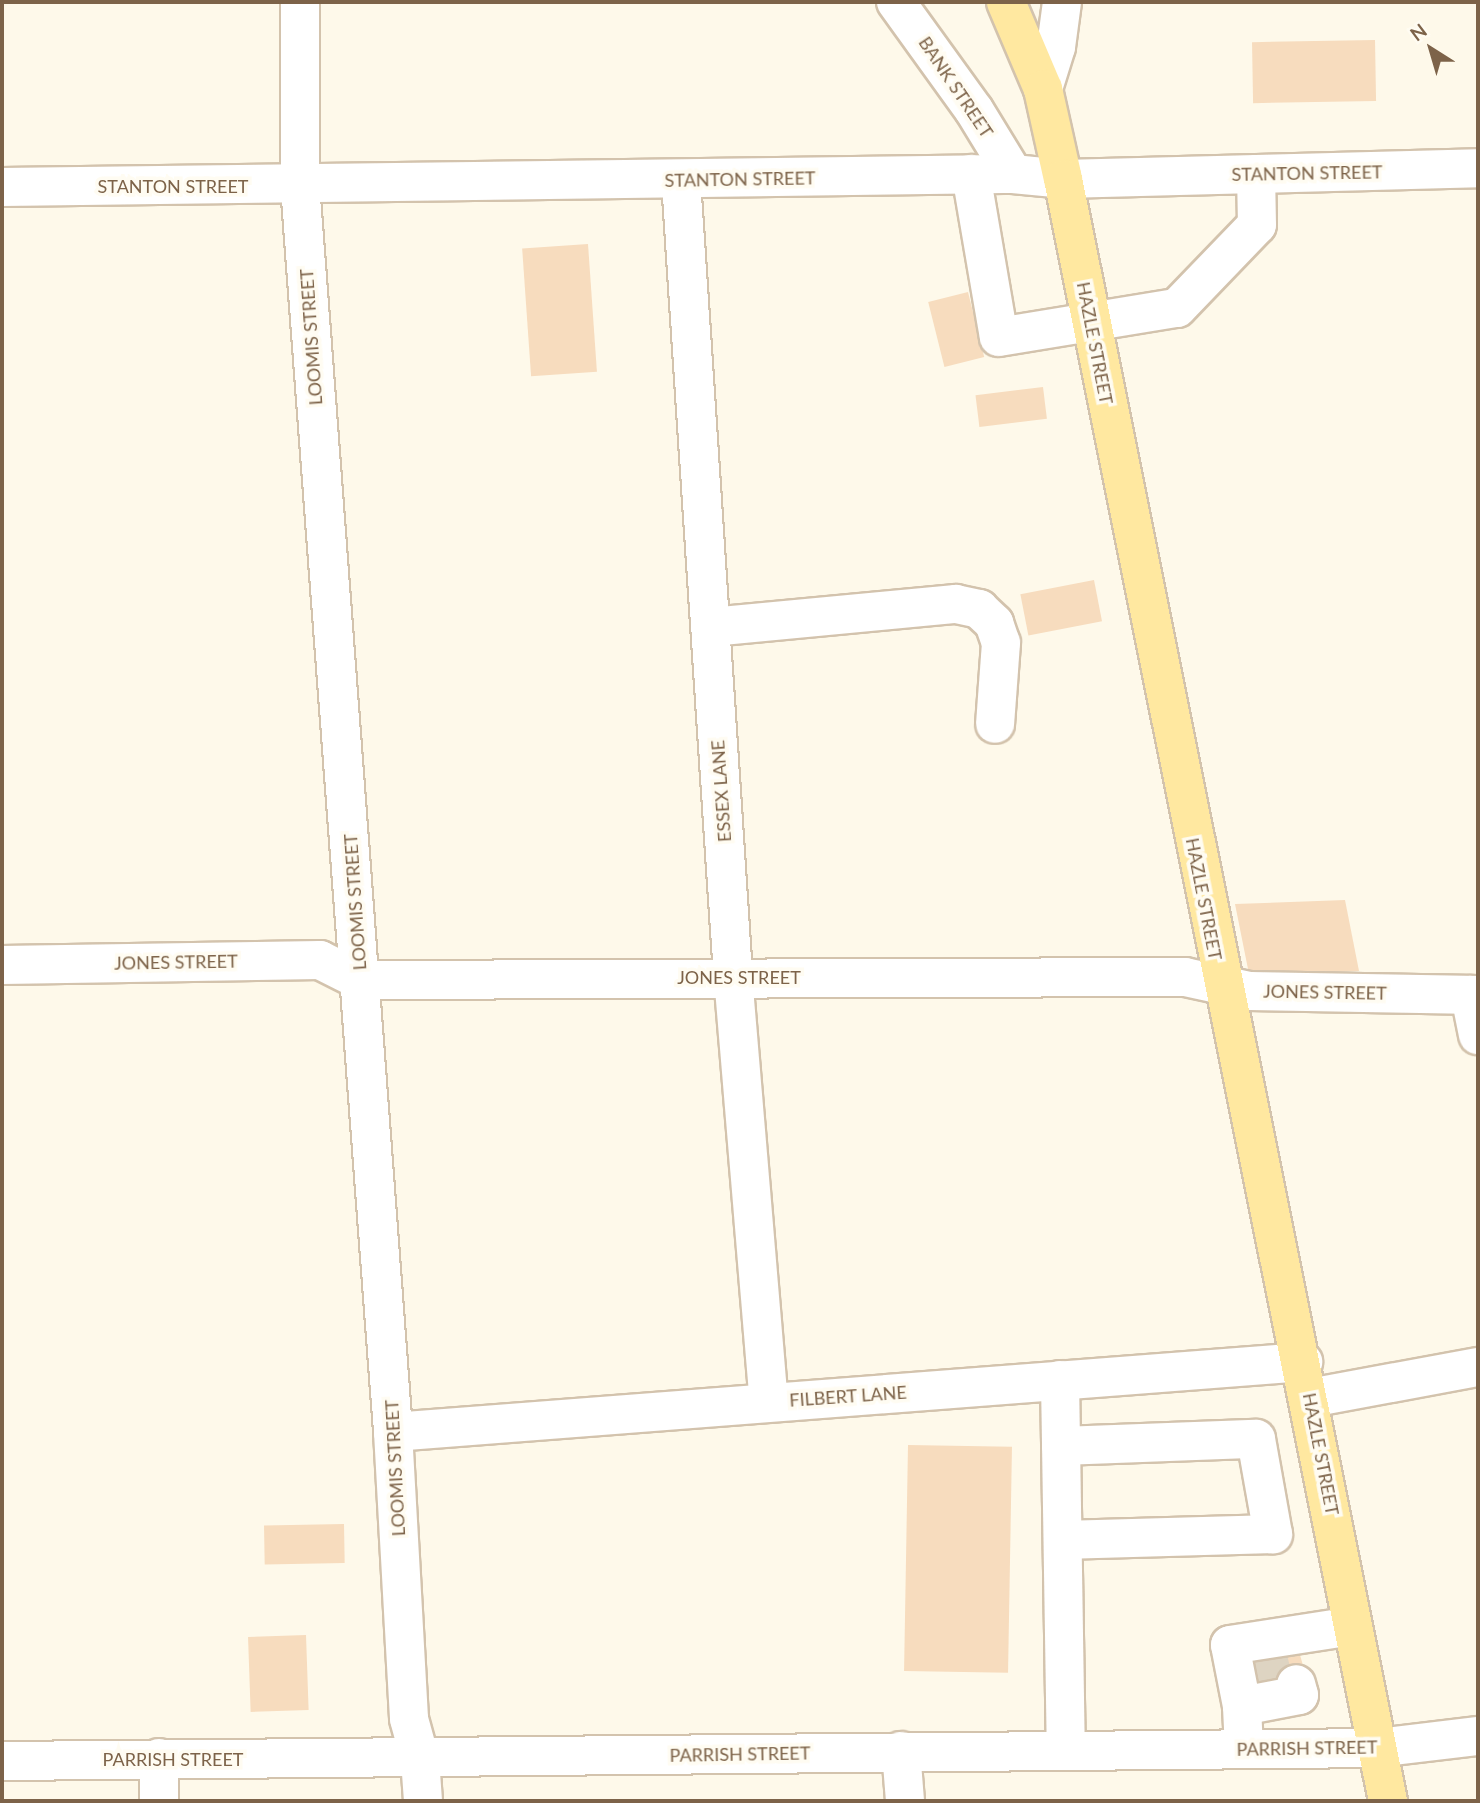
<!DOCTYPE html>
<html>
<head>
<meta charset="utf-8">
<style>
  body { margin:0 }
  #map { position:relative; width:1480px; height:1803px; overflow:hidden; background:#fef9ea; font-family:Lato,sans-serif }
  div>[style] { position:absolute }
  [style*='--x'] { left:calc(var(--x)*1px); top:calc(var(--y)*1px); width:calc(var(--w)*1px); rotate:calc(var(--a)*1deg) }
  .building>* { inset:0; background:#f7dcbe; transform-origin:0 0 }
  .minor-tunnel>* { height:38px; margin-top:-19px; transform-origin:0; background:repeating-linear-gradient(90deg,#ded4c2 0 38px,transparent 0 57px) }
  .roads { filter:drop-shadow(2px 0 #d3c3ad) drop-shadow(-2px 0 #d3c3ad) drop-shadow(0 2px #d3c3ad) drop-shadow(0 -2px #d3c3ad) }
  .minor>* { height:38px; margin:-19px; padding:0 19px; transform-origin:19px; border-radius:19px; background:#fff }
  .major>* { height:38px; margin:-19px; padding:0 19px; transform-origin:19px; border-radius:19px; background:#ffe8a0 }
  span { translate:-50% -50%; white-space:nowrap; text-align:center; line-height:1.15; -webkit-text-stroke:7px #fffcf2; paint-order:stroke }
  .street-label { font-size:18px; color:#7d6349 }
  .frame { position:absolute; inset:0; border:4px solid #7d6349; pointer-events:none }
  .north { position:absolute; left:1396px; top:14px; width:70px; height:70px; -webkit-text-stroke:5px #fffcf2; paint-order:stroke; rotate:323deg; font-size:19px; font-weight:700; line-height:28px; text-align:center; color:#7d6349 }
  .north::after { content:''; display:block; margin:auto; width:24px; height:32px; background:#7d6349; clip-path:polygon(50% 0,100% 100%,50% 72%,0 100%) }
</style>
</head>
<body>
<div id="map">
  <div class="building">
    <i style="left:1375px;top:40px;width:61px;height:123px;rotate:89deg"></i>
    <i style="left:588px;top:244px;width:128px;height:66px;rotate:86deg"></i>
    <i style="left:968px;top:292px;width:67px;height:41px;rotate:76deg"></i>
    <i style="left:1043px;top:387px;width:32px;height:68px;rotate:83deg"></i>
    <i style="left:1094px;top:580px;width:42px;height:75px;rotate:79deg"></i>
    <i style="clip-path:polygon(1345px 900px,1359px 971px,1249px 974px,1235px 904px)"></i>
    <i style="left:908px;top:1445px;width:104px;height:226px;rotate:1deg"></i>
    <i style="left:344px;top:1524px;width:39px;height:80px;rotate:89deg"></i>
    <i style="left:306px;top:1635px;width:75px;height:58px;rotate:88deg"></i>
    <i style="left:1298px;top:1648px;width:37px;height:38px;rotate:74deg"></i>
  </div>
  <div class="minor-tunnel">
    <i style="--x:1267;--y:1653;--w:38;--a:76"></i>
  </div>
  <div class="roads">
    <div class="minor">
      <i style="--x:300;--y:2;--w:183;--a:90"></i>
      <i style="--x:300;--y:185;--w:1250;--a:85.73"></i>
      <i style="--x:393;--y:1432;--w:287;--a:86.8"></i>
      <i style="--x:409;--y:1719;--w:41;--a:74.6"></i>
      <i style="--x:420;--y:1759;--w:42;--a:85.9"></i>
      <i style="--x:896;--y:2;--w:133;--a:54.2"></i>
      <i style="--x:974;--y:110;--w:75;--a:58.6"></i>
      <i style="--x:1043;--y:89;--w:44;--a:-72.8"></i>
      <i style="--x:1056;--y:47;--w:45;--a:-82.4"></i>
      <i style="--x:971;--y:174;--w:165;--a:80.3"></i>
      <i style="--x:999;--y:337;--w:180;--a:-9.3"></i>
      <i style="--x:1177;--y:308;--w:115;--a:-46.1"></i>
      <i style="--x:1257;--y:225;--w:51;--a:-91.1"></i>
      <i style="--x:681;--y:180;--w:798;--a:86.26"></i>
      <i style="--x:733;--y:976;--w:427;--a:85.2"></i>
      <i style="--x:2;--y:187;--w:1011;--a:-0.74"></i>
      <i style="--x:1013;--y:174;--w:50;--a:5.7"></i>
      <i style="--x:1063;--y:179;--w:415;--a:-1.5"></i>
      <i style="--x:711;--y:627;--w:246;--a:-5.4"></i>
      <i style="--x:956;--y:604;--w:24;--a:12"></i>
      <i style="--x:979;--y:609;--w:21;--a:43"></i>
      <i style="--x:994;--y:623;--w:21;--a:71"></i>
      <i style="--x:1001;--y:643;--w:81;--a:94.2"></i>
      <i style="--x:2;--y:965;--w:318;--a:-0.9"></i>
      <i style="--x:320;--y:960;--w:45;--a:26.6"></i>
      <i style="--x:360;--y:980;--w:825;--a:-0.21"></i>
      <i style="--x:1185;--y:977;--w:66;--a:12.3"></i>
      <i style="--x:1249;--y:991;--w:229;--a:1"></i>
      <i style="--x:1470;--y:995;--w:41;--a:78.7"></i>
      <i style="--x:1060;--y:1380;--w:370;--a:89.1"></i>
      <i style="--x:1310;--y:1398;--w:171;--a:-10.5"></i>
      <i style="--x:393;--y:1432;--w:913;--a:-4.4"></i>
      <i style="--x:1061;--y:1446;--w:195;--a:-2.1"></i>
      <i style="--x:1256;--y:1439;--w:97;--a:79.9"></i>
      <i style="--x:1273;--y:1534;--w:210;--a:178.4"></i>
      <i style="--x:1242;--y:1706;--w:58;--a:-10.9"></i>
      <i style="--x:1299;--y:1695;--w:11;--a:-105"></i>
      <i style="--x:1244;--y:1749;--w:43;--a:-92.7"></i>
      <i style="--x:1242;--y:1706;--w:62;--a:-101.1"></i>
      <i style="--x:1230;--y:1645;--w:124;--a:-8.8"></i>
      <i style="--x:901;--y:1751;--w:50;--a:85.4"></i>
      <i style="--x:159;--y:1758;--w:43;--a:90"></i>
      <i style="--x:2;--y:1761;--w:1375;--a:-0.54"></i>
      <i style="--x:1377;--y:1748;--w:102;--a:-6.8"></i>
    </div>
    <div class="major">
      <i style="--x:1006;--y:2;--w:95;--a:67"></i>
      <i style="--x:1043;--y:89;--w:92;--a:77.5"></i>
      <i style="--x:1063;--y:179;--w:1654;--a:78.67"></i>
    </div>
  </div>
  <div class="street-label">
    <span style="left:956px;top:87px;rotate:56deg">BANK STREET</span>
    <span style="left:1307px;top:173px;rotate:-1deg">STANTON STREET</span>
    <span style="left:740px;top:179px;rotate:-1deg">STANTON STREET</span>
    <span style="left:173px;top:186px">STANTON STREET</span>
    <span style="left:311px;top:337px;rotate:-94deg">LOOMIS STREET</span>
    <span style="left:1095px;top:343px;rotate:79deg">HAZLE STREET</span>
    <span style="left:721px;top:791px;rotate:-94deg">ESSEX LANE</span>
    <span style="left:1204px;top:899px;rotate:79deg">HAZLE STREET</span>
    <span style="left:355px;top:902px;rotate:-94deg">LOOMIS STREET</span>
    <span style="left:176px;top:962px;rotate:-1deg">JONES STREET</span>
    <span style="left:739px;top:977px">JONES STREET</span>
    <span style="left:1325px;top:992px;rotate:1deg">JONES STREET</span>
    <span style="left:848px;top:1396px;rotate:-4deg">FILBERT LANE</span>
    <span style="left:1321px;top:1454px;rotate:79deg">HAZLE STREET</span>
    <span style="left:395px;top:1468px;rotate:-93deg">LOOMIS STREET</span>
    <span style="left:1307px;top:1748px;rotate:-1deg">PARRISH STREET</span>
    <span style="left:740px;top:1754px;rotate:-1deg">PARRISH STREET</span>
    <span style="left:173px;top:1759px">PARRISH STREET</span>
  </div>
  <div class="frame"></div>
  <div class="north">N</div>
</div>
</body>
</html>
